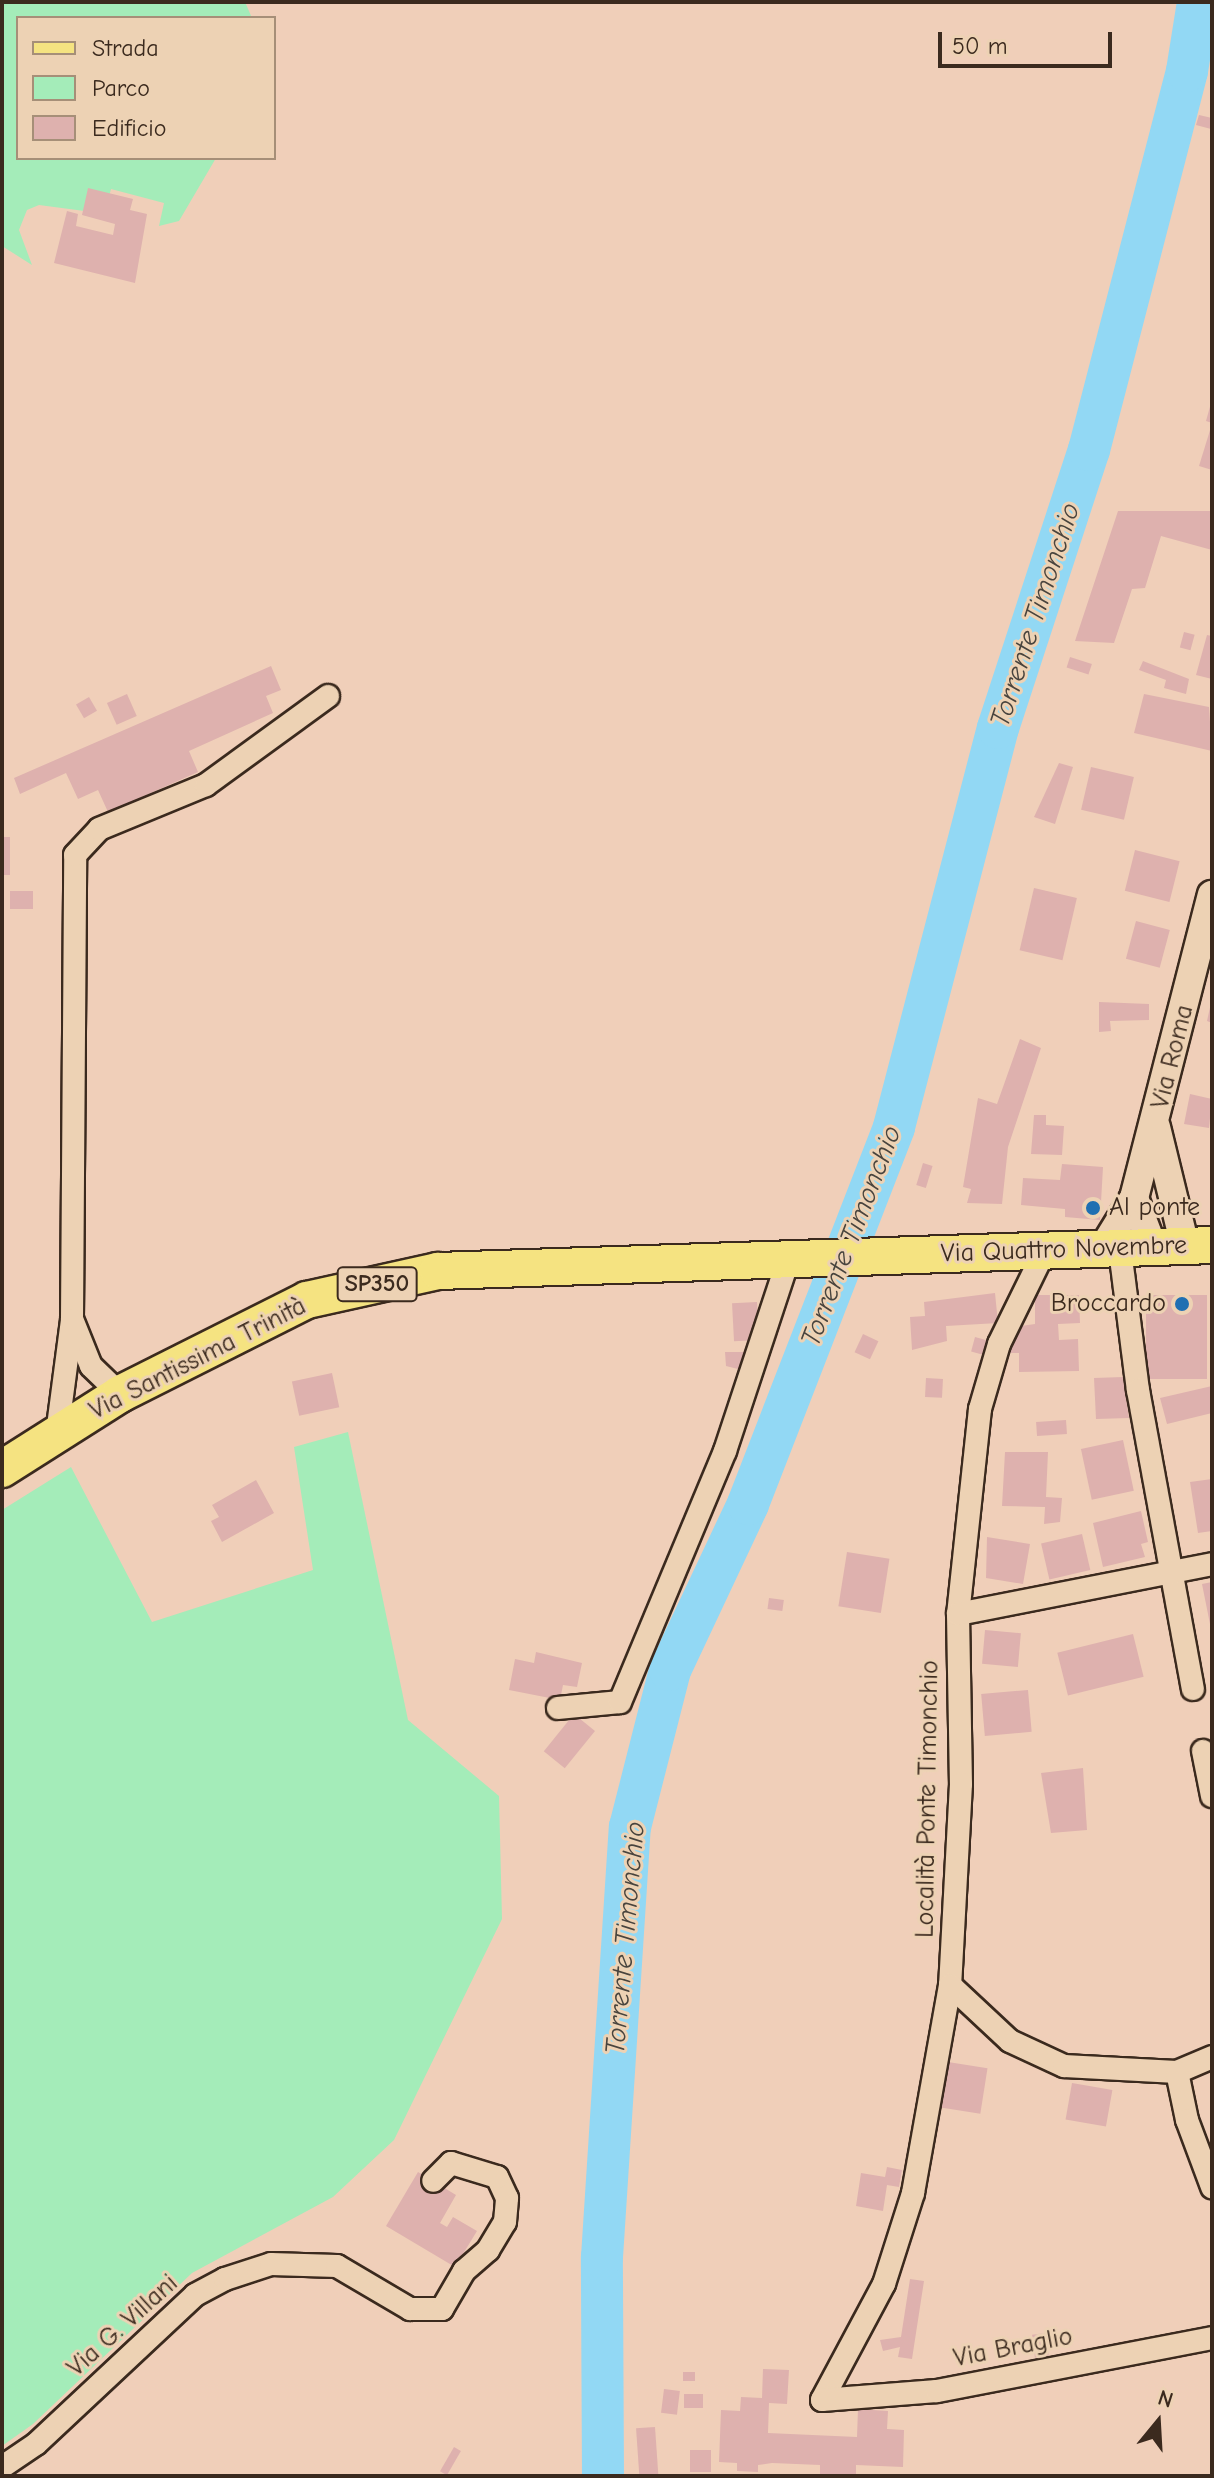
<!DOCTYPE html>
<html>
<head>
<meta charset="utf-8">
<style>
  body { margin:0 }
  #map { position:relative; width:1214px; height:2478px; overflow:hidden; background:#f0cfb9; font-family:"Comic Neue",sans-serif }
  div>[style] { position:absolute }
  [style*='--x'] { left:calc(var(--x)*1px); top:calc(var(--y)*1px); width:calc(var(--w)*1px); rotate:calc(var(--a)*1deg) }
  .green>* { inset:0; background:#a4ecb9 }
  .river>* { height:42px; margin:-21px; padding:0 21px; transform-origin:21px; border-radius:21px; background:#92d8f4 }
  .building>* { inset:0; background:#deb1ae; transform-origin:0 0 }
  .roads { filter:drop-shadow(2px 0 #3b2a1e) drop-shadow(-2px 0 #3b2a1e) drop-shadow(0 2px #3b2a1e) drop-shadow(0 -2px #3b2a1e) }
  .minor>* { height:22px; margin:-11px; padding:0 11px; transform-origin:11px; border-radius:11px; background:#edd2b4 }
  .tertiary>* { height:28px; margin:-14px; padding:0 14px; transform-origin:14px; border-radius:14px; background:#edd2b4 }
  .primary>* { height:36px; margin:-18px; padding:0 18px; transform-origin:18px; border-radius:18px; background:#f5e381 }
  .dots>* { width:22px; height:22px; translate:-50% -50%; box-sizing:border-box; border:4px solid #edd2b4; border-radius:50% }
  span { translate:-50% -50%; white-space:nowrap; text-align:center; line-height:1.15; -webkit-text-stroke:6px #edd2b4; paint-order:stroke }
  .shield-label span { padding:2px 6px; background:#edd2b4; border:2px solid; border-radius:6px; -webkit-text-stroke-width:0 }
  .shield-label { font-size:24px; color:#3b2a1e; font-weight:700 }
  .street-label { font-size:26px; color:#3b2a1e }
  .poi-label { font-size:26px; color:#3b2a1e }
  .left { translate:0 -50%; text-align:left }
  .right { translate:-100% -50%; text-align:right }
  .water-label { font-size:28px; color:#48443e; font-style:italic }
  .frame { position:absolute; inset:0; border:4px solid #3b2a1e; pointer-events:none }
  .legend { position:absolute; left:16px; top:16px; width:260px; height:144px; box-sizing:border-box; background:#edd2b4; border:2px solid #a68f78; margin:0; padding:10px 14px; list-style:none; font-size:24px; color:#3b2a1e }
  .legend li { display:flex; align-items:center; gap:16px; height:40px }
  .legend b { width:40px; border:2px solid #a68f78 }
  .north { position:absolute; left:1118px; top:2382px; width:80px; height:80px; -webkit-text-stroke:6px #edd2b4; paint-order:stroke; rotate:18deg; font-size:22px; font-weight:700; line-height:32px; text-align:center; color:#3b2a1e }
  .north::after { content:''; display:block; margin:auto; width:28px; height:36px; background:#3b2a1e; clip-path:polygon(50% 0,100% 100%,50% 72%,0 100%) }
  .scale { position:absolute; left:938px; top:32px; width:174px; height:36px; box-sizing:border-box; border:4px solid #3b2a1e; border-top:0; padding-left:10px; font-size:24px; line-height:28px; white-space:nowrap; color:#3b2a1e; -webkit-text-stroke:6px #edd2b4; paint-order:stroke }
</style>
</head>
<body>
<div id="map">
  <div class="green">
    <i style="clip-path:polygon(2px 2px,245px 2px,252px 18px,18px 18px,18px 158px,216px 158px,179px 221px,159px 226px,164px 203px,111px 189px,106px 207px,92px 212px,39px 205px,27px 210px,19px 230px,32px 265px,2px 246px)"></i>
    <i style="clip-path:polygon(348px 1432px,408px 1720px,499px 1796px,502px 1919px,394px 2140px,333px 2197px,192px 2273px,33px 2424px,2px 2446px,2px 1510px,71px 1467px,152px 1622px,313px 1570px,294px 1447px)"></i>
  </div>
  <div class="river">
    <i style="--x:603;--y:2476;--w:219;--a:-90.3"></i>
    <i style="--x:602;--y:2257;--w:431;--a:-86.3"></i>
    <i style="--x:630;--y:1827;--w:162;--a:-75.7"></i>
    <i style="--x:670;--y:1670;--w:183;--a:-64.8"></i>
    <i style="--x:748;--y:1504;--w:404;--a:-68.8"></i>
    <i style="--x:894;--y:1127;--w:412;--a:-75.4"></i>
    <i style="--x:998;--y:728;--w:293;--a:-71.9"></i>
    <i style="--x:1089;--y:450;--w:391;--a:-75.5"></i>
    <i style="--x:1187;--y:71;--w:70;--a:-80.9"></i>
  </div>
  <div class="building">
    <i style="clip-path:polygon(1199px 115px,1212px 118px,1211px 129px,1196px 125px)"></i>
    <i style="clip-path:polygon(88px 188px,133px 199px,130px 210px,147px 214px,135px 283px,54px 263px,67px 211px,78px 214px,76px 226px,113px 235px,115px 224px,82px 215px)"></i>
    <i style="clip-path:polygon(1211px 403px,1212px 403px,1212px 423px,1206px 421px)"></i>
    <i style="clip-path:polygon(1211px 427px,1212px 427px,1212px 470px,1199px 466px)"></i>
    <i style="clip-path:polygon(1118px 511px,1212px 511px,1212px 550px,1161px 536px,1145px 588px,1132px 589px,1114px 643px,1075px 641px)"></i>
    <i style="left:1184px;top:632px;width:11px;height:16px;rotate:15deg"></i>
    <i style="clip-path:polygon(1207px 635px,1212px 636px,1212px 679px,1196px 675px)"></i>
    <i style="left:1070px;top:657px;width:23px;height:11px;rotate:18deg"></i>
    <i style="clip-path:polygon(1143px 661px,1189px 679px,1186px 694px,1164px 688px,1166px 680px,1139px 670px)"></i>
    <i style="clip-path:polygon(271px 666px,281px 690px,266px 696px,273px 713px,189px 751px,198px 772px,108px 812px,98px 790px,78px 799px,66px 773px,20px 794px,14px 778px)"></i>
    <i style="left:127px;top:694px;width:24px;height:22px;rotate:66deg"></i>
    <i style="clip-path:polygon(1144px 694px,1209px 707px,1212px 751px,1134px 733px)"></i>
    <i style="left:89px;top:697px;width:16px;height:15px;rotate:60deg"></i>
    <i style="clip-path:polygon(1059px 763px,1073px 767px,1055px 824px,1034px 817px)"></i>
    <i style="left:1091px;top:767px;width:44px;height:44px;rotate:13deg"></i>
    <i style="left:2px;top:837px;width:8px;height:38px"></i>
    <i style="left:1135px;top:850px;width:46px;height:42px;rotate:14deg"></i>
    <i style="left:1034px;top:888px;width:44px;height:64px;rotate:13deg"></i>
    <i style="left:10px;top:891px;width:23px;height:18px"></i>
    <i style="left:1136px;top:921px;width:35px;height:39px;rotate:15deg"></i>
    <i style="clip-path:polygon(1099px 1002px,1149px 1004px,1149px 1020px,1110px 1021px,1111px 1031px,1099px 1032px)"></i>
    <i style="clip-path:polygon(1211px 1003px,1212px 1004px,1212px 1023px,1207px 1021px)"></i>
    <i style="clip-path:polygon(1020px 1039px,1041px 1048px,1008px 1147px,1002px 1204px,967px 1203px,971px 1189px,963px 1187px,978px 1098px,997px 1104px)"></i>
    <i style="clip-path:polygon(1190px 1094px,1212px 1099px,1209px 1128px,1184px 1124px)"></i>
    <i style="clip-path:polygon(1034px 1115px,1046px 1115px,1046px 1125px,1064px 1126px,1062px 1155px,1031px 1154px)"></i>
    <i style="left:923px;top:1163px;width:10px;height:23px;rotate:17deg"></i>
    <i style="clip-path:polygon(1062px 1164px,1103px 1167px,1100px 1220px,1065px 1217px,1065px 1209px,1021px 1205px,1023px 1178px,1060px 1180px)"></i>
    <i style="clip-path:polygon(995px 1293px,998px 1323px,946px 1326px,947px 1341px,912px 1350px,910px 1317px,925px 1316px,924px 1302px)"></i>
    <i style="clip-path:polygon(1035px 1295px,1079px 1295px,1080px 1323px,1058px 1324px,1059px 1340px,1078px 1339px,1079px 1371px,1019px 1372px,1019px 1353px,1005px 1353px,1015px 1327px,1035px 1324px)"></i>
    <i style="left:1146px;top:1295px;width:61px;height:84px"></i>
    <i style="left:757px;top:1302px;width:38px;height:25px;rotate:87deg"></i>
    <i style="left:863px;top:1334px;width:17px;height:20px;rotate:25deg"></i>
    <i style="left:975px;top:1337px;width:16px;height:15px;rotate:15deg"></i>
    <i style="clip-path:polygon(725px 1352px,745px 1352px,746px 1371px,726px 1366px)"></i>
    <i style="left:332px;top:1373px;width:35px;height:41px;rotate:78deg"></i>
    <i style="clip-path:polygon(1123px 1377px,1129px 1418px,1096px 1419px,1094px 1378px)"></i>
    <i style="left:926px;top:1378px;width:17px;height:19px;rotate:3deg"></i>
    <i style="clip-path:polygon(1212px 1386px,1212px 1413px,1167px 1424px,1160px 1398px)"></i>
    <i style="left:1066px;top:1420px;width:14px;height:30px;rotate:86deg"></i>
    <i style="left:1123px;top:1440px;width:52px;height:43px;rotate:78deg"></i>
    <i style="clip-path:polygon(1005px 1452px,1048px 1452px,1046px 1497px,1062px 1498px,1060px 1522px,1044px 1524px,1045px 1507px,1002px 1506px)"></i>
    <i style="clip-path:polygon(1212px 1479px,1212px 1531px,1198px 1533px,1190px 1482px)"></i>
    <i style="clip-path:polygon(256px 1480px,274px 1513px,222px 1542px,211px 1521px,219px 1517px,212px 1505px)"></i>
    <i style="clip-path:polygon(1141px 1511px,1148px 1542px,1141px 1544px,1145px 1557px,1103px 1567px,1093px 1523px)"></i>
    <i style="left:1082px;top:1534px;width:37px;height:42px;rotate:77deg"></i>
    <i style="clip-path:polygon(987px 1537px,1030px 1544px,1023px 1584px,986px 1578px)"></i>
    <i style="left:847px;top:1552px;width:43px;height:55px;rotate:9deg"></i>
    <i style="clip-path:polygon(1212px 1582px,1212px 1629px,1211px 1629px,1202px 1584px)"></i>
    <i style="left:769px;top:1598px;width:15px;height:11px;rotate:8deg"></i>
    <i style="left:985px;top:1630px;width:36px;height:34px;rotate:5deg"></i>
    <i style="left:1133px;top:1634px;width:44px;height:78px;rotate:76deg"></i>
    <i style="clip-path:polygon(536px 1652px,582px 1663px,577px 1687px,563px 1685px,560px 1700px,509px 1690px,515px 1659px,534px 1663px)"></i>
    <i style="left:1028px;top:1690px;width:42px;height:47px;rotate:85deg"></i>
    <i style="left:574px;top:1714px;width:27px;height:48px;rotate:39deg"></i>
    <i style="clip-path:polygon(1083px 1768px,1087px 1830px,1051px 1833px,1041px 1773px)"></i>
    <i style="left:948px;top:2062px;width:40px;height:46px;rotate:9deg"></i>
    <i style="left:1072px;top:2083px;width:41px;height:37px;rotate:10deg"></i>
    <i style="clip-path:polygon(887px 2167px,902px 2170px,899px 2187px,887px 2185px,883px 2211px,856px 2206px,861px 2173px,885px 2177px)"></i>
    <i style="clip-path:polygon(418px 2172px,456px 2195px,440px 2223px,447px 2227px,453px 2217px,477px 2231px,455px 2267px,386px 2226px)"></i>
    <i style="clip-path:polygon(910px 2279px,924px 2281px,912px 2359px,898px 2357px,900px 2347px,883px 2351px,880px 2340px,901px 2337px)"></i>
    <i style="left:1046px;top:2333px;width:23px;height:14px;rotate:83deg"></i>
    <i style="clip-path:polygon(763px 2369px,789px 2370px,787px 2404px,769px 2403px,768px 2433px,857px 2437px,858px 2409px,888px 2411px,887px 2429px,904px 2430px,903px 2467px,856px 2465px,856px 2476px,820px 2476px,820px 2465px,772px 2463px,758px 2465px,758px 2472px,737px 2471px,737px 2463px,719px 2462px,721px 2410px,740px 2411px,741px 2397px,762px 2398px)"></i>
    <i style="left:683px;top:2372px;width:12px;height:9px"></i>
    <i style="left:664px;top:2389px;width:16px;height:24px;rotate:7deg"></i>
    <i style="left:684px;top:2394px;width:19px;height:14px"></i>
    <i style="left:655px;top:2427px;width:49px;height:19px;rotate:86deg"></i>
    <i style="left:454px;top:2447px;width:8px;height:28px;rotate:30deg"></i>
    <i style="left:690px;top:2450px;width:21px;height:22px"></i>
  </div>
  <div class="roads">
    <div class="minor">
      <i style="--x:1120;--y:1250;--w:141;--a:82.7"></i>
      <i style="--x:1138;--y:1390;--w:304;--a:79.6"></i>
      <i style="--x:1044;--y:1252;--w:102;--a:116.1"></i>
      <i style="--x:999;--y:1344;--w:68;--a:106.3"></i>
      <i style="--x:980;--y:1409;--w:206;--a:96.1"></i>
      <i style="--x:958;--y:1614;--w:170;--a:89"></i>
      <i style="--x:961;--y:1784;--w:201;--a:93.1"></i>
      <i style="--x:950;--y:1985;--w:82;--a:43"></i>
      <i style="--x:1010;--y:2041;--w:60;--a:24.8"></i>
      <i style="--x:1064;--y:2066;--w:113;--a:3"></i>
      <i style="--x:1177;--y:2072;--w:38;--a:-23"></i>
      <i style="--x:120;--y:1394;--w:40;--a:-136"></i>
      <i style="--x:91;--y:1366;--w:51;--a:-112"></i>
      <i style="--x:72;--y:1319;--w:464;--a:-89.6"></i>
      <i style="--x:75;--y:855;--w:35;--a:-47"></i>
      <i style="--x:99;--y:829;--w:116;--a:-22.4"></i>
      <i style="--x:206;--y:785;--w:151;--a:-36.1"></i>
      <i style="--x:57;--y:1434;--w:115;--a:-82.5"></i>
      <i style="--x:958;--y:1614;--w:259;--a:-11.1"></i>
      <i style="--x:558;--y:1708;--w:62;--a:-5.5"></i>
      <i style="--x:620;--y:1702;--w:272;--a:-67.3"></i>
      <i style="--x:725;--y:1451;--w:203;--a:-71.7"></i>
      <i style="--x:1203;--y:1751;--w:46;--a:78.7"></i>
      <i style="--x:1177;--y:2072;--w:49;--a:78.2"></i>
      <i style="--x:1187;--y:2120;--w:72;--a:69.5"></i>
      <i style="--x:822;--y:2400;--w:132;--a:-61.9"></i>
      <i style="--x:884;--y:2284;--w:96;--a:-72.3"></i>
      <i style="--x:913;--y:2193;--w:211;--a:-79.9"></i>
      <i style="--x:822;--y:2400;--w:115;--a:-4.5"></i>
      <i style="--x:937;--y:2391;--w:280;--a:-10.9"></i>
      <i style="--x:2;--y:2467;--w:41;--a:-34.1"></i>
      <i style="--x:36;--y:2444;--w:218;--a:-43.1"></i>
      <i style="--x:195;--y:2295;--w:34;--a:-28"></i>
      <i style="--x:225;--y:2279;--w:48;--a:-18.1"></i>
      <i style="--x:271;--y:2264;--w:66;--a:1.7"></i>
      <i style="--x:337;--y:2266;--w:85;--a:30.5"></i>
      <i style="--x:410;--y:2309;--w:32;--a:0"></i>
      <i style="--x:442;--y:2309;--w:44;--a:-59.9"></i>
      <i style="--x:464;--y:2271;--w:32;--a:-41"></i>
      <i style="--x:488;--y:2250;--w:33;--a:-59"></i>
      <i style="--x:505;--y:2222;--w:24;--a:-85"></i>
      <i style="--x:507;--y:2198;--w:23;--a:-115"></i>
      <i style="--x:497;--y:2177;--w:48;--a:-163.1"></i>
      <i style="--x:451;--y:2163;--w:25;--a:135"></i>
    </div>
    <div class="tertiary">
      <i style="--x:1156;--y:1127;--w:122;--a:76.3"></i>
      <i style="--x:1134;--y:1198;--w:53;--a:69.2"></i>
      <i style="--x:1102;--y:1250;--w:61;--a:-58.4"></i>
      <i style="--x:1134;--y:1198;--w:313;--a:-75.6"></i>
    </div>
    <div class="primary">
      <i style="--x:2;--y:1469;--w:140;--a:-32.4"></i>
      <i style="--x:120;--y:1394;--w:209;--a:-26.7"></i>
      <i style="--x:307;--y:1300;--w:134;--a:-12.5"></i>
      <i style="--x:438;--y:1271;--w:774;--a:-1.92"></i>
    </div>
  </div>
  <div class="dots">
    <i style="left:1093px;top:1208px;background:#1f6fb2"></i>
    <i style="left:1182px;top:1304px;background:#1f6fb2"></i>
  </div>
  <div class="shield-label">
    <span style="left:377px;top:1284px">SP350</span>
  </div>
  <div class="street-label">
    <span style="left:1173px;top:1057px;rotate:-76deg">Via Roma</span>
    <span style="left:1064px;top:1250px;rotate:-2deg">Via Quattro Novembre</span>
    <span style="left:198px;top:1359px;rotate:-27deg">Via Santissima Trinità</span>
    <span style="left:928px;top:1799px;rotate:-89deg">Località Ponte Timonchio</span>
    <span style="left:123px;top:2326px;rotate:-42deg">Via G. Villani</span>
    <span style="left:1013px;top:2348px;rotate:-11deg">Via Braglio</span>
  </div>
  <div class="poi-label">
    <span class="left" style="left:1109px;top:1208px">Al ponte</span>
    <span class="right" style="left:1166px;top:1304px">Broccardo</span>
  </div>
  <div class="water-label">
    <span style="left:1035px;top:615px;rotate:-72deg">Torrente Timonchio</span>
    <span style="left:851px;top:1236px;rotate:-69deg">Torrente Timonchio</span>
    <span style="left:625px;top:1938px;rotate:-85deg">Torrente Timonchio</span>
  </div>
  <div class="frame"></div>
  <ul class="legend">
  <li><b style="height:10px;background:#f5e381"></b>Strada</li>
  <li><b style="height:22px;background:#a4ecb9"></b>Parco</li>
  <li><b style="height:22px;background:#deb1ae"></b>Edificio</li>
  </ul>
  <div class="north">N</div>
  <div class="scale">50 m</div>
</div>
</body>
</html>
